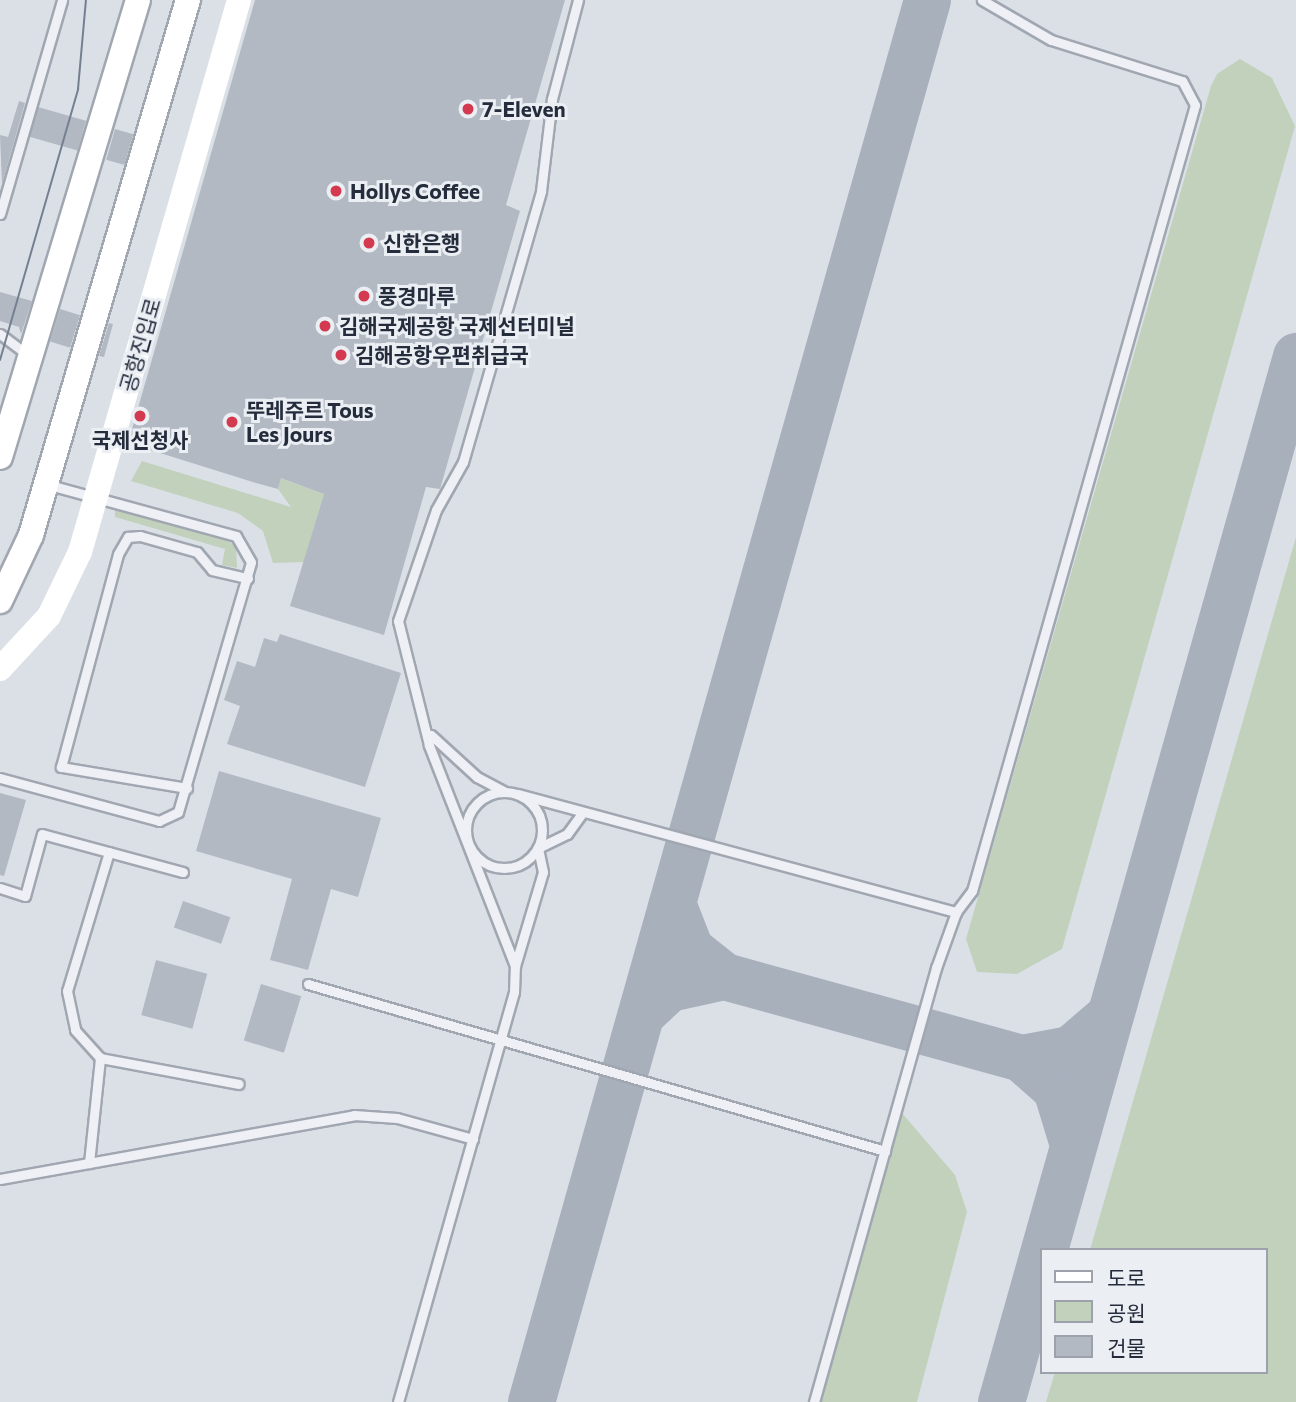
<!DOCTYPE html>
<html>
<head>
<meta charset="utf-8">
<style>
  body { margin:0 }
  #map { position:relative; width:1296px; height:1402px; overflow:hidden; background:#dbe0e7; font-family:Commissioner,"Noto Sans KR",sans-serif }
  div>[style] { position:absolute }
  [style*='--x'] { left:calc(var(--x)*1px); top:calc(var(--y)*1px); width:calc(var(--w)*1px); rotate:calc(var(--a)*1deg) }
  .green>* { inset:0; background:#c1d1bc }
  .taxiway>* { height:47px; margin:-23.5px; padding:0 23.5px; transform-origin:23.5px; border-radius:23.5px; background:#a8b0bc }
  .building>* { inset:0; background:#b2b9c3; transform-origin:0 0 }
  .roads { filter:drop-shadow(2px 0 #a1a7b1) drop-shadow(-2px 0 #a1a7b1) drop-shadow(0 2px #a1a7b1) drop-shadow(0 -2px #a1a7b1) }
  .service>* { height:9px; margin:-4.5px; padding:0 4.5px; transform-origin:4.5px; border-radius:4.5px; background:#eef0f5 }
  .service>.ring { margin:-4.5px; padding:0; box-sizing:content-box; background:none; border:9px solid #eef0f5; border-radius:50% }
  .secondary>* { height:24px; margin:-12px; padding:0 12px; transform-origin:12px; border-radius:12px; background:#fff }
  .tram>* { height:2px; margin:-1px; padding:0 1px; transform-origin:1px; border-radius:1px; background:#747f91 }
  .secondary-bridge>* { height:24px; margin:-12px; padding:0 12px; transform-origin:12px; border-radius:12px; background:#fff }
  .dots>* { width:19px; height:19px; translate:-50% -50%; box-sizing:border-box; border:4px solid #ebeff4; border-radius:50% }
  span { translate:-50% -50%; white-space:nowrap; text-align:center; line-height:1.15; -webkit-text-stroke:6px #ebeff4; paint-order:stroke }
  .poi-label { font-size:21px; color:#252d3d; font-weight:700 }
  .left { translate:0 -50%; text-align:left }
  .street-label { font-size:21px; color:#252d3d }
  .legend { position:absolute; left:1040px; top:1248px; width:228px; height:126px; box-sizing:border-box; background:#ebeff4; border:2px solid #9ca1ab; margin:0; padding:9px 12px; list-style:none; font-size:21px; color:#252d3d }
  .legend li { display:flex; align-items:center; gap:14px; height:35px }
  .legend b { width:35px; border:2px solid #9ca1ab }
</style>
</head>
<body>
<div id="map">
  <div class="green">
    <i style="clip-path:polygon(1240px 59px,1272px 78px,1295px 126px,1062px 949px,1017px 974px,977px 972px,966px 939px,1211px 86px,1217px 74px)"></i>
    <i style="clip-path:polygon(142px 461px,291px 507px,278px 489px,281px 478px,324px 494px,304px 562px,273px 563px,263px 531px,238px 513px,131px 481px)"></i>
    <i style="clip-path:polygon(115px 509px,226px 539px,236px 547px,237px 568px,222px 565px,225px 549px,115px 517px)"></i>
    <i style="clip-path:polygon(1296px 537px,1296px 1402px,1046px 1402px,1055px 1372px,1266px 1372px,1266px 1250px,1090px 1250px)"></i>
    <i style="clip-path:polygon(902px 1113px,955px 1175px,967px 1212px,917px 1402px,821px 1402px)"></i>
  </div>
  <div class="taxiway">
    <i style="--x:724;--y:976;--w:308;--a:15.4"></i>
    <i style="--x:641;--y:1014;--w:38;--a:-43"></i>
    <i style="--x:669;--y:988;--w:56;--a:-12.3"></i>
    <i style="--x:724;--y:976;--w:43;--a:-141.5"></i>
    <i style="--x:690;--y:949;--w:49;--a:-111.4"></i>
    <i style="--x:1071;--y:1138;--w:51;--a:-107"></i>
    <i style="--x:1056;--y:1089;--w:47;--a:-138.5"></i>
    <i style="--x:1021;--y:1058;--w:50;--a:-10.4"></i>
    <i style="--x:1070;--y:1049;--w:48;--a:-40.7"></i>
    <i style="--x:531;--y:1402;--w:1457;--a:-74.23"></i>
    <i style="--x:1001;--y:1402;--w:1087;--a:-74.25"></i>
  </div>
  <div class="building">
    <i style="clip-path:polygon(255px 0,565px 0,506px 205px,520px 211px,440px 489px,426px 487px,384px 635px,290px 606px,324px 494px,281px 478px,278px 489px,256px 483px,128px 443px)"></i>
    <i style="clip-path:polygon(19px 101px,25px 103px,2px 184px,0 135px,8px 137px)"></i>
    <i style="left:38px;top:107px;width:50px;height:31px;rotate:16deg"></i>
    <i style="left:115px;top:129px;width:19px;height:32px;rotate:16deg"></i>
    <i style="clip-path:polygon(0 292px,32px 301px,21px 334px,19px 327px,0 321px)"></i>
    <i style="left:60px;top:309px;width:21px;height:34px;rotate:17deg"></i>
    <i style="clip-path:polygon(109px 323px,113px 324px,104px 357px,99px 356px)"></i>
    <i style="clip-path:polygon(280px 634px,401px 673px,365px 787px,227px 744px,240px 706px,224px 700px,237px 661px,255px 667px,264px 638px,277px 642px)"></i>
    <i style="clip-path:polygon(219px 771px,381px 818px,358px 897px,331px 889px,308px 970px,270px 960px,292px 879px,196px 851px)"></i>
    <i style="clip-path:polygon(0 793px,26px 800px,4px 876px,0 875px)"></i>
    <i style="left:183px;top:901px;width:50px;height:28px;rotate:19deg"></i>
    <i style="left:156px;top:960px;width:53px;height:57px;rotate:15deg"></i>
    <i style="left:261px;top:984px;width:42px;height:59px;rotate:17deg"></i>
  </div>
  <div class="roads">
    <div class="service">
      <i style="--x:0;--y:214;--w:223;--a:-73.8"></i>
      <i style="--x:0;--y:334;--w:36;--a:37"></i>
      <i style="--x:431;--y:735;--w:62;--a:42.4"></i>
      <i style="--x:477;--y:777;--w:32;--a:28"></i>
      <i style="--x:0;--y:778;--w:165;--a:15.1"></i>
      <i style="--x:159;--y:821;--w:21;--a:-25"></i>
      <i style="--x:178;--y:812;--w:260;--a:-73.7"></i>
      <i style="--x:251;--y:562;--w:30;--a:-120"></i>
      <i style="--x:236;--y:536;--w:197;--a:-164.7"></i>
      <i style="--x:187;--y:788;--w:128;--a:-170.5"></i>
      <i style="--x:61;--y:767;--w:220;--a:-75"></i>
      <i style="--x:118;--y:554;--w:20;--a:-60"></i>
      <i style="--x:128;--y:537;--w:12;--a:-5"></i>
      <i style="--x:140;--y:536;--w:59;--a:15.7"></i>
      <i style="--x:197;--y:552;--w:23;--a:50"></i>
      <i style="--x:212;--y:570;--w:37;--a:13"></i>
      <i class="ring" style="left:466px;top:792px;width:67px;height:67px"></i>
      <i style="--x:518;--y:794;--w:454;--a:15.1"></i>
      <i style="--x:109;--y:852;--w:145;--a:106.8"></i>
      <i style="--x:67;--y:991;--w:40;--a:78"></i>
      <i style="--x:75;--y:1030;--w:38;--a:48"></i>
      <i style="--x:100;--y:1058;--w:141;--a:10.6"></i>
      <i style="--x:0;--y:888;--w:26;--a:18"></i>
      <i style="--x:25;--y:896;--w:64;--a:-74.7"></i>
      <i style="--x:42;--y:834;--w:146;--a:15.1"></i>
      <i style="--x:515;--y:966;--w:237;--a:-111.3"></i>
      <i style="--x:429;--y:745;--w:128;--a:-104"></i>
      <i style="--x:398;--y:621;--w:117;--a:-71.1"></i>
      <i style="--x:436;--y:510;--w:55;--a:-60.6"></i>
      <i style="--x:463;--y:462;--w:282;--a:-73.9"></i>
      <i style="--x:541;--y:191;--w:93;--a:-83.2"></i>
      <i style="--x:552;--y:99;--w:102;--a:-75.3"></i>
      <i style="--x:308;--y:984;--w:601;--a:16.14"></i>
      <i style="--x:89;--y:1163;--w:106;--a:-84"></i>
      <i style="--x:0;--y:1179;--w:360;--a:-10.2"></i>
      <i style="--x:354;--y:1115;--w:43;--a:4"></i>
      <i style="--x:397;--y:1118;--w:79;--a:15.4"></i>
      <i style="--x:398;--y:1402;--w:426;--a:-74.2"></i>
      <i style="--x:514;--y:992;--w:26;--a:-88"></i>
      <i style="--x:515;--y:966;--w:98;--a:-73.4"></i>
      <i style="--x:543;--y:872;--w:25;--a:-102"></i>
      <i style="--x:538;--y:848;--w:32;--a:-26"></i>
      <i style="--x:567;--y:834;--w:27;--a:-54"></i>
      <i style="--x:814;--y:1402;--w:451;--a:-74.3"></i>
      <i style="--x:936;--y:968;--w:59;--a:-70.3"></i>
      <i style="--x:956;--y:912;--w:26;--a:-53"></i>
      <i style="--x:972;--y:891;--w:817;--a:-74.16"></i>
      <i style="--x:1195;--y:105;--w:27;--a:-118"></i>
      <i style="--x:1182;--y:81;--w:137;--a:-162.6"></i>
      <i style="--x:1051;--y:40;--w:80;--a:-149.9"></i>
    </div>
    <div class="secondary">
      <i style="--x:0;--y:457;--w:477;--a:-73.2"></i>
      <i style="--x:0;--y:601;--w:73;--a:-64.8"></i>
      <i style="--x:31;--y:535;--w:558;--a:-73.65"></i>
    </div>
  </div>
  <div class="tram">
    <i style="--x:0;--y:360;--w:282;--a:-73.9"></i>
    <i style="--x:78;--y:89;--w:89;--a:-84.9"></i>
  </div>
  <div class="secondary-bridge">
    <i style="--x:0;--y:669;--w:72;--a:-47.2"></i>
    <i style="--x:49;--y:616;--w:71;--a:-64.2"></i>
    <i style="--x:80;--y:552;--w:574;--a:-73.93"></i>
  </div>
  <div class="dots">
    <i style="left:468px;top:109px;background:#d3394f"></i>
    <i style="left:336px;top:191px;background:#d3394f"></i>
    <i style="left:369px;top:243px;background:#d3394f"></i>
    <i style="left:364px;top:296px;background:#d3394f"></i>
    <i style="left:325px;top:326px;background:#d3394f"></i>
    <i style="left:341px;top:355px;background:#d3394f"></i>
    <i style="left:140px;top:416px;background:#d3394f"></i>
    <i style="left:232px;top:422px;background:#d3394f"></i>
  </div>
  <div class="poi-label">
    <span class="left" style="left:482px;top:109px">7-Eleven</span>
    <span class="left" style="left:350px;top:191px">Hollys Coffee</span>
    <span class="left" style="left:383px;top:243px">신한은행</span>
    <span class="left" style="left:378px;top:296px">풍경마루</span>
    <span class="left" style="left:339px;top:326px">김해국제공항 국제선터미널</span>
    <span class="left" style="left:355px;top:355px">김해공항우편취급국</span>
    <span class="left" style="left:246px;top:422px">뚜레주르 Tous<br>Les Jours</span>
    <span style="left:140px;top:440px">국제선청사</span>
  </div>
  <div class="street-label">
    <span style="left:140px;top:345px;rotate:-74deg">공항진입로</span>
  </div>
  <ul class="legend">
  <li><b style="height:9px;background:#fff"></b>도로</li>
  <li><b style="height:19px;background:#c1d1bc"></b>공원</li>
  <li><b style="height:19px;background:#b2b9c3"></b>건물</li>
  </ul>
</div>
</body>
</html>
